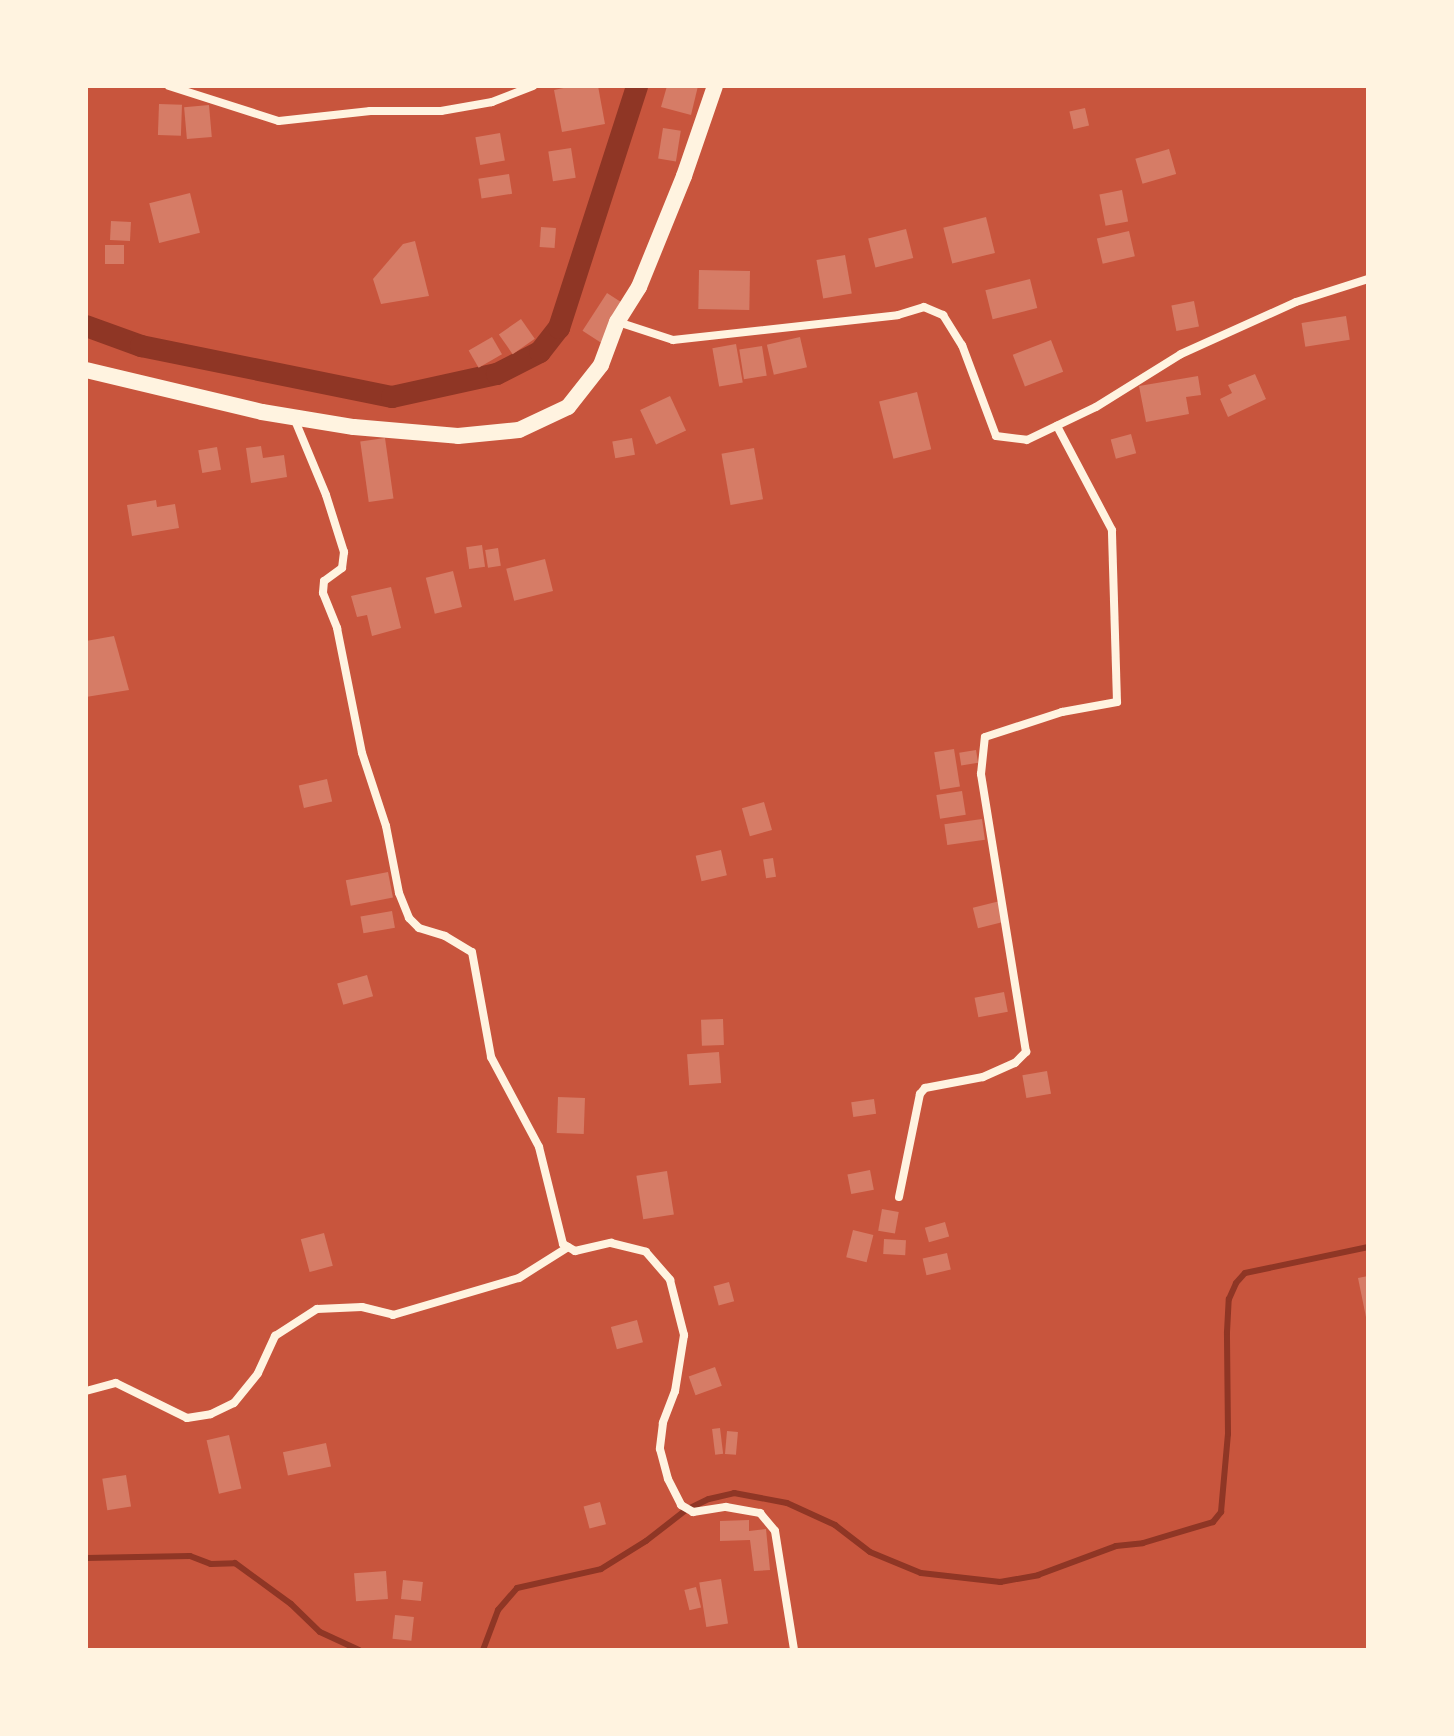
<!DOCTYPE html>
<html>
<head>
<meta charset="utf-8">
<style>
  body { margin:0 }
  #map { position:relative; width:1454px; height:1736px; overflow:hidden; background:#c8553d; font-family:"Space Grotesk",sans-serif }
  div>[style] { position:absolute }
  [style*='--x'] { left:calc(var(--x)*1px); top:calc(var(--y)*1px); width:calc(var(--w)*1px); rotate:calc(var(--a)*1deg) }
  .stream>* { height:6px; margin:-3px; padding:0 3px; transform-origin:3px; border-radius:3px; background:#8f3625 }
  .canal>* { height:22px; margin:-11px; padding:0 11px; transform-origin:11px; border-radius:11px; background:#8f3625 }
  .building>* { inset:0; background:#d67c66; transform-origin:0 0 }
  .minor>* { height:8px; margin:-4px; padding:0 4px; transform-origin:4px; border-radius:4px; background:#fff3e0 }
  .secondary>* { height:16px; margin:-8px; padding:0 8px; transform-origin:8px; border-radius:8px; background:#fff3e0 }
  span { translate:-50% -50%; white-space:nowrap; text-align:center; line-height:1.15; -webkit-text-stroke:8px #fff3e0; paint-order:stroke }
  .frame { position:absolute; inset:0; border:88px solid #fff3e0; pointer-events:none }
</style>
</head>
<body>
<div id="map">
  <div class="stream">
    <i style="--x:86;--y:1558;--w:104;--a:-1.1"></i>
    <i style="--x:190;--y:1556;--w:22;--a:21"></i>
    <i style="--x:211;--y:1564;--w:24;--a:-2"></i>
    <i style="--x:235;--y:1563;--w:69;--a:36.2"></i>
    <i style="--x:291;--y:1604;--w:40;--a:44"></i>
    <i style="--x:320;--y:1632;--w:43;--a:24.8"></i>
    <i style="--x:483;--y:1650;--w:43;--a:-69.4"></i>
    <i style="--x:498;--y:1610;--w:29;--a:-49"></i>
    <i style="--x:517;--y:1588;--w:86;--a:-12.7"></i>
    <i style="--x:601;--y:1569;--w:53;--a:-31.9"></i>
    <i style="--x:646;--y:1541;--w:51;--a:-37.8"></i>
    <i style="--x:686;--y:1510;--w:25;--a:-26"></i>
    <i style="--x:709;--y:1499;--w:26;--a:-13"></i>
    <i style="--x:734;--y:1493;--w:54;--a:10.7"></i>
    <i style="--x:787;--y:1503;--w:53;--a:24.6"></i>
    <i style="--x:835;--y:1525;--w:44;--a:37.6"></i>
    <i style="--x:870;--y:1552;--w:55;--a:22.4"></i>
    <i style="--x:921;--y:1573;--w:80;--a:6.5"></i>
    <i style="--x:1000;--y:1582;--w:39;--a:-10"></i>
    <i style="--x:1038;--y:1575;--w:83;--a:-20.4"></i>
    <i style="--x:1116;--y:1546;--w:27;--a:-6"></i>
    <i style="--x:1143;--y:1543;--w:73;--a:-16.7"></i>
    <i style="--x:1213;--y:1522;--w:13;--a:-51"></i>
    <i style="--x:1221;--y:1512;--w:78;--a:-84.9"></i>
    <i style="--x:1228;--y:1434;--w:102;--a:-90.6"></i>
    <i style="--x:1227;--y:1332;--w:33;--a:-87"></i>
    <i style="--x:1229;--y:1299;--w:17;--a:-66"></i>
    <i style="--x:1236;--y:1283;--w:13;--a:-48"></i>
    <i style="--x:1245;--y:1273;--w:126;--a:-11.9"></i>
  </div>
  <div class="canal">
    <i style="--x:86;--y:326;--w:59;--a:20"></i>
    <i style="--x:141;--y:346;--w:256;--a:11.5"></i>
    <i style="--x:392;--y:397;--w:107;--a:-12.4"></i>
    <i style="--x:497;--y:374;--w:48;--a:-27.1"></i>
    <i style="--x:540;--y:352;--w:31;--a:-52"></i>
    <i style="--x:559;--y:328;--w:254;--a:-72.1"></i>
  </div>
  <div class="building">
    <i style="clip-path:polygon(573px 86px,598px 86px,605px 124px,562px 132px,554px 90px)"></i>
    <i style="clip-path:polygon(667px 86px,698px 86px,691px 115px,661px 107px)"></i>
    <i style="left:159px;top:104px;width:23px;height:31px;rotate:2deg"></i>
    <i style="left:209px;top:105px;width:32px;height:25px;rotate:85deg"></i>
    <i style="left:1085px;top:108px;width:18px;height:16px;rotate:77deg"></i>
    <i style="left:663px;top:128px;width:18px;height:31px;rotate:9deg"></i>
    <i style="left:500px;top:133px;width:28px;height:25px;rotate:80deg"></i>
    <i style="left:571px;top:148px;width:30px;height:23px;rotate:81deg"></i>
    <i style="left:1169px;top:149px;width:26px;height:35px;rotate:74deg"></i>
    <i style="left:509px;top:174px;width:20px;height:31px;rotate:81deg"></i>
    <i style="left:1122px;top:190px;width:32px;height:23px;rotate:79deg"></i>
    <i style="left:190px;top:193px;width:41px;height:42px;rotate:76deg"></i>
    <i style="left:986px;top:217px;width:37px;height:44px;rotate:76deg"></i>
    <i style="left:111px;top:221px;width:20px;height:19px;rotate:3deg"></i>
    <i style="left:541px;top:227px;width:15px;height:20px;rotate:4deg"></i>
    <i style="left:906px;top:229px;width:30px;height:39px;rotate:76deg"></i>
    <i style="left:1129px;top:231px;width:26px;height:33px;rotate:77deg"></i>
    <i style="clip-path:polygon(415px 241px,429px 296px,381px 304px,373px 279px,403px 244px)"></i>
    <i style="left:105px;top:245px;width:19px;height:19px"></i>
    <i style="left:845px;top:255px;width:39px;height:29px;rotate:80deg"></i>
    <i style="left:699px;top:270px;width:51px;height:39px;rotate:1deg"></i>
    <i style="left:1030px;top:279px;width:30px;height:46px;rotate:76deg"></i>
    <i style="left:607px;top:293px;width:24px;height:45px;rotate:33deg"></i>
    <i style="left:1194px;top:301px;width:26px;height:23px;rotate:79deg"></i>
    <i style="left:1346px;top:316px;width:24px;height:45px;rotate:81deg"></i>
    <i style="left:521px;top:319px;width:24px;height:27px;rotate:55deg"></i>
    <i style="left:492px;top:337px;width:20px;height:27px;rotate:60deg"></i>
    <i style="left:800px;top:337px;width:31px;height:34px;rotate:77deg"></i>
    <i style="left:1051px;top:340px;width:34px;height:41px;rotate:69deg"></i>
    <i style="left:736px;top:344px;width:39px;height:24px;rotate:80deg"></i>
    <i style="left:762px;top:346px;width:30px;height:23px;rotate:81deg"></i>
    <i style="clip-path:polygon(1255px 374px,1266px 399px,1228px 417px,1220px 399px,1232px 393px,1228px 385px)"></i>
    <i style="clip-path:polygon(1198px 376px,1201px 395px,1186px 397px,1189px 414px,1146px 422px,1139px 386px)"></i>
    <i style="left:917px;top:392px;width:59px;height:39px;rotate:76deg"></i>
    <i style="left:670px;top:396px;width:38px;height:33px;rotate:65deg"></i>
    <i style="left:1131px;top:434px;width:20px;height:21px;rotate:75deg"></i>
    <i style="left:385px;top:438px;width:61px;height:25px;rotate:82deg"></i>
    <i style="left:632px;top:438px;width:17px;height:20px;rotate:80deg"></i>
    <i style="clip-path:polygon(261px 446px,263px 458px,284px 455px,287px 477px,251px 483px,246px 448px)"></i>
    <i style="left:217px;top:447px;width:23px;height:19px;rotate:80deg"></i>
    <i style="left:754px;top:448px;width:52px;height:33px;rotate:80deg"></i>
    <i style="clip-path:polygon(156px 500px,157px 507px,175px 504px,179px 528px,132px 536px,127px 505px)"></i>
    <i style="left:482px;top:545px;width:22px;height:16px;rotate:82deg"></i>
    <i style="left:498px;top:548px;width:18px;height:13px;rotate:81deg"></i>
    <i style="left:545px;top:559px;width:33px;height:40px;rotate:76deg"></i>
    <i style="left:453px;top:571px;width:37px;height:28px;rotate:76deg"></i>
    <i style="clip-path:polygon(391px 587px,401px 628px,372px 636px,367px 615px,357px 617px,351px 596px)"></i>
    <i style="clip-path:polygon(114px 636px,129px 690px,86px 697px,86px 641px)"></i>
    <i style="left:954px;top:749px;width:38px;height:20px;rotate:81deg"></i>
    <i style="left:976px;top:750px;width:13px;height:17px;rotate:81deg"></i>
    <i style="left:327px;top:779px;width:23px;height:29px;rotate:77deg"></i>
    <i style="left:962px;top:791px;width:24px;height:26px;rotate:81deg"></i>
    <i style="left:764px;top:802px;width:29px;height:23px;rotate:74deg"></i>
    <i style="left:982px;top:819px;width:21px;height:38px;rotate:82deg"></i>
    <i style="left:721px;top:850px;width:26px;height:26px;rotate:77deg"></i>
    <i style="left:773px;top:858px;width:19px;height:10px;rotate:81deg"></i>
    <i style="left:388px;top:872px;width:26px;height:43px;rotate:79deg"></i>
    <i style="left:1000px;top:901px;width:21px;height:28px;rotate:76deg"></i>
    <i style="left:392px;top:911px;width:17px;height:32px;rotate:80deg"></i>
    <i style="left:367px;top:975px;width:22px;height:31px;rotate:74deg"></i>
    <i style="left:1004px;top:992px;width:20px;height:30px;rotate:79deg"></i>
    <i style="left:723px;top:1019px;width:26px;height:22px;rotate:88deg"></i>
    <i style="left:719px;top:1052px;width:31px;height:32px;rotate:86deg"></i>
    <i style="left:1047px;top:1071px;width:23px;height:25px;rotate:80deg"></i>
    <i style="left:558px;top:1097px;width:27px;height:36px;rotate:2deg"></i>
    <i style="left:874px;top:1099px;width:15px;height:23px;rotate:82deg"></i>
    <i style="left:870px;top:1170px;width:20px;height:23px;rotate:79deg"></i>
    <i style="left:667px;top:1171px;width:44px;height:31px;rotate:81deg"></i>
    <i style="left:882px;top:1209px;width:17px;height:22px;rotate:10deg"></i>
    <i style="left:945px;top:1222px;width:15px;height:21px;rotate:74deg"></i>
    <i style="left:853px;top:1230px;width:21px;height:28px;rotate:14deg"></i>
    <i style="left:324px;top:1233px;width:34px;height:24px;rotate:75deg"></i>
    <i style="left:884px;top:1239px;width:22px;height:15px;rotate:3deg"></i>
    <i style="left:947px;top:1253px;width:17px;height:25px;rotate:77deg"></i>
    <i style="clip-path:polygon(1368px 1276px,1368px 1322px,1367px 1322px,1358px 1278px)"></i>
    <i style="left:729px;top:1282px;width:20px;height:16px;rotate:75deg"></i>
    <i style="left:637px;top:1320px;width:23px;height:27px;rotate:75deg"></i>
    <i style="left:715px;top:1367px;width:20px;height:28px;rotate:70deg"></i>
    <i style="left:720px;top:1428px;width:26px;height:8px;rotate:83deg"></i>
    <i style="left:727px;top:1431px;width:11px;height:23px;rotate:5deg"></i>
    <i style="left:229px;top:1435px;width:55px;height:23px;rotate:77deg"></i>
    <i style="left:326px;top:1443px;width:24px;height:44px;rotate:78deg"></i>
    <i style="left:126px;top:1475px;width:32px;height:24px;rotate:81deg"></i>
    <i style="left:600px;top:1502px;width:23px;height:17px;rotate:75deg"></i>
    <i style="clip-path:polygon(749px 1520px,749px 1531px,766px 1529px,770px 1570px,754px 1571px,750px 1540px,720px 1541px,720px 1521px)"></i>
    <i style="left:386px;top:1571px;width:28px;height:32px;rotate:86deg"></i>
    <i style="left:721px;top:1579px;width:45px;height:22px;rotate:81deg"></i>
    <i style="left:403px;top:1580px;width:20px;height:19px;rotate:6deg"></i>
    <i style="left:696px;top:1587px;width:21px;height:12px;rotate:76deg"></i>
    <i style="left:395px;top:1615px;width:19px;height:24px;rotate:6deg"></i>
  </div>
  <div class="minor">
    <i style="--x:169;--y:86;--w:115;--a:17.7"></i>
    <i style="--x:279;--y:121;--w:92;--a:-6.3"></i>
    <i style="--x:370;--y:111;--w:71;--a:0"></i>
    <i style="--x:441;--y:111;--w:52;--a:-10"></i>
    <i style="--x:492;--y:102;--w:44;--a:-21.3"></i>
    <i style="--x:618;--y:322;--w:58;--a:18.1"></i>
    <i style="--x:673;--y:340;--w:226;--a:-6.3"></i>
    <i style="--x:898;--y:315;--w:27;--a:-17"></i>
    <i style="--x:924;--y:307;--w:21;--a:23"></i>
    <i style="--x:943;--y:315;--w:36;--a:58"></i>
    <i style="--x:962;--y:345;--w:97;--a:69.5"></i>
    <i style="--x:996;--y:436;--w:31;--a:7"></i>
    <i style="--x:1027;--y:440;--w:76;--a:-25.6"></i>
    <i style="--x:1096;--y:407;--w:100;--a:-31.9"></i>
    <i style="--x:1181;--y:354;--w:126;--a:-24.3"></i>
    <i style="--x:1296;--y:302;--w:76;--a:-17.7"></i>
    <i style="--x:294;--y:418;--w:83;--a:67.4"></i>
    <i style="--x:326;--y:495;--w:60;--a:72.5"></i>
    <i style="--x:344;--y:552;--w:16;--a:97"></i>
    <i style="--x:342;--y:568;--w:22;--a:144"></i>
    <i style="--x:324;--y:581;--w:12;--a:95"></i>
    <i style="--x:323;--y:593;--w:38;--a:68"></i>
    <i style="--x:337;--y:628;--w:127;--a:78.7"></i>
    <i style="--x:362;--y:753;--w:77;--a:71.8"></i>
    <i style="--x:386;--y:826;--w:68;--a:79"></i>
    <i style="--x:399;--y:893;--w:27;--a:68"></i>
    <i style="--x:409;--y:918;--w:14;--a:45"></i>
    <i style="--x:419;--y:928;--w:27;--a:17"></i>
    <i style="--x:445;--y:936;--w:31;--a:31"></i>
    <i style="--x:472;--y:952;--w:107;--a:79.7"></i>
    <i style="--x:491;--y:1057;--w:102;--a:61.9"></i>
    <i style="--x:539;--y:1147;--w:100;--a:76.1"></i>
    <i style="--x:563;--y:1244;--w:14;--a:30"></i>
    <i style="--x:575;--y:1251;--w:37;--a:-13"></i>
    <i style="--x:611;--y:1243;--w:36;--a:14"></i>
    <i style="--x:646;--y:1252;--w:37;--a:49"></i>
    <i style="--x:670;--y:1280;--w:57;--a:75.7"></i>
    <i style="--x:684;--y:1335;--w:57;--a:99.1"></i>
    <i style="--x:675;--y:1391;--w:34;--a:111"></i>
    <i style="--x:663;--y:1423;--w:26;--a:97"></i>
    <i style="--x:660;--y:1449;--w:31;--a:75"></i>
    <i style="--x:668;--y:1479;--w:29;--a:63"></i>
    <i style="--x:681;--y:1505;--w:14;--a:30"></i>
    <i style="--x:693;--y:1512;--w:33;--a:-9"></i>
    <i style="--x:726;--y:1507;--w:35;--a:10"></i>
    <i style="--x:760;--y:1513;--w:23;--a:50"></i>
    <i style="--x:775;--y:1531;--w:121;--a:80.9"></i>
    <i style="--x:899;--y:1197;--w:105;--a:-78.5"></i>
    <i style="--x:920;--y:1094;--w:8;--a:-50"></i>
    <i style="--x:925;--y:1088;--w:59;--a:-10.7"></i>
    <i style="--x:983;--y:1077;--w:35;--a:-24"></i>
    <i style="--x:1015;--y:1063;--w:16;--a:-45"></i>
    <i style="--x:1026;--y:1052;--w:282;--a:-99.2"></i>
    <i style="--x:981;--y:774;--w:37;--a:-84"></i>
    <i style="--x:985;--y:737;--w:81;--a:-18"></i>
    <i style="--x:1062;--y:712;--w:56;--a:-10.3"></i>
    <i style="--x:1117;--y:702;--w:172;--a:-91.7"></i>
    <i style="--x:1112;--y:530;--w:118;--a:-117.9"></i>
    <i style="--x:86;--y:1391;--w:31;--a:-15"></i>
    <i style="--x:116;--y:1383;--w:79;--a:26.2"></i>
    <i style="--x:187;--y:1418;--w:24;--a:-9"></i>
    <i style="--x:211;--y:1414;--w:25;--a:-26"></i>
    <i style="--x:234;--y:1403;--w:38;--a:-51"></i>
    <i style="--x:258;--y:1373;--w:41;--a:-65.3"></i>
    <i style="--x:275;--y:1336;--w:50;--a:-32.7"></i>
    <i style="--x:317;--y:1309;--w:45;--a:-2.5"></i>
    <i style="--x:362;--y:1307;--w:32;--a:14"></i>
    <i style="--x:393;--y:1315;--w:131;--a:-16.4"></i>
    <i style="--x:519;--y:1278;--w:58;--a:-32.3"></i>
  </div>
  <div class="secondary">
    <i style="--x:86;--y:370;--w:181;--a:13.4"></i>
    <i style="--x:262;--y:412;--w:93;--a:9.3"></i>
    <i style="--x:354;--y:427;--w:104;--a:4.9"></i>
    <i style="--x:458;--y:436;--w:61;--a:-5.6"></i>
    <i style="--x:519;--y:430;--w:54;--a:-25.1"></i>
    <i style="--x:568;--y:407;--w:53;--a:-51.8"></i>
    <i style="--x:601;--y:365;--w:46;--a:-69.6"></i>
    <i style="--x:617;--y:322;--w:41;--a:-57.8"></i>
    <i style="--x:639;--y:287;--w:120;--a:-67.9"></i>
    <i style="--x:684;--y:176;--w:95;--a:-71"></i>
  </div>
  <div class="frame"></div>
</div>
</body>
</html>
